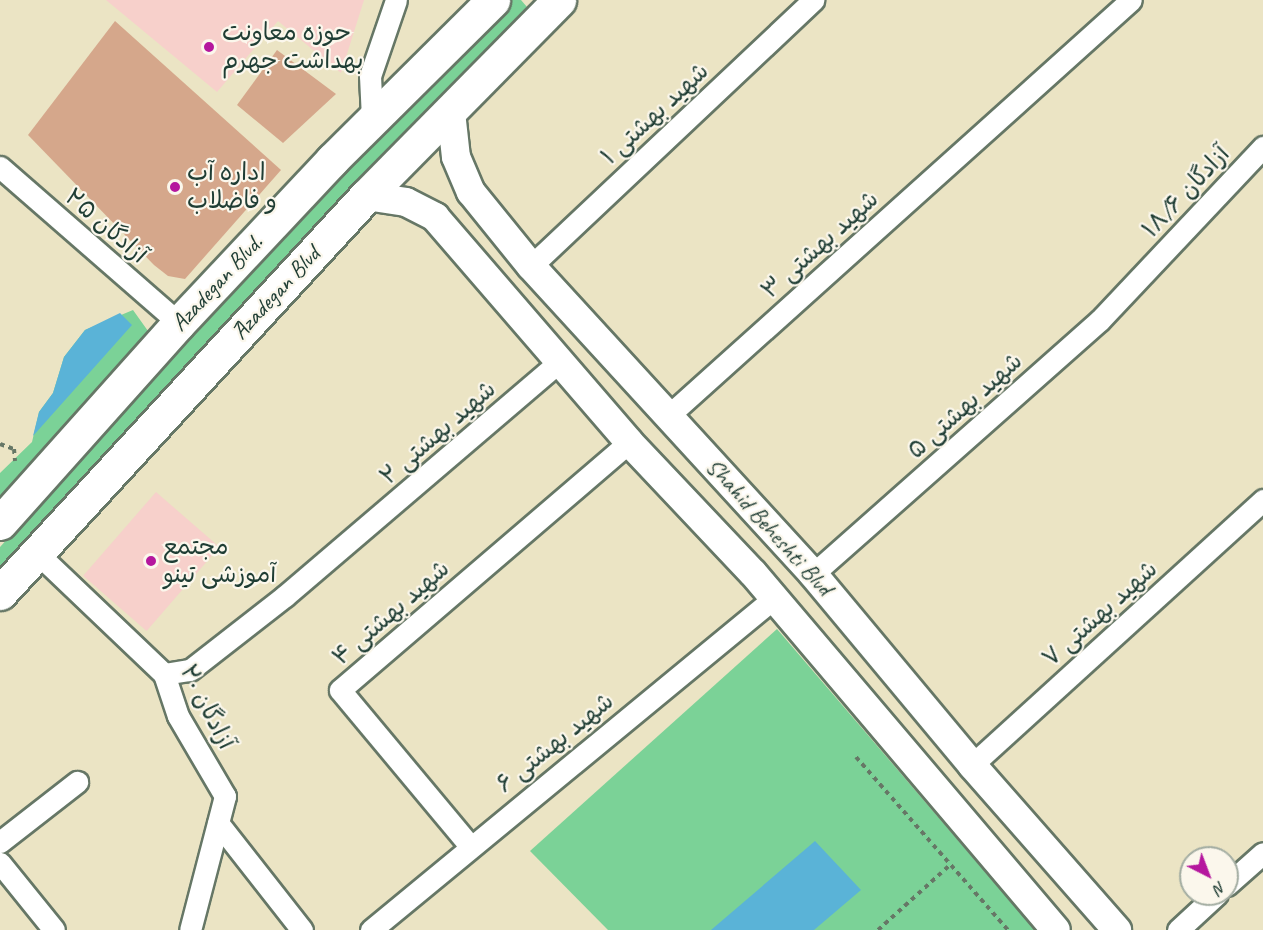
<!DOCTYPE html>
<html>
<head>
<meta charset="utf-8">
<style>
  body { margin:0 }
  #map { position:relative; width:1263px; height:930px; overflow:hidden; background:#ebe4c4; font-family:Caveat,"Playpen Sans Arabic",sans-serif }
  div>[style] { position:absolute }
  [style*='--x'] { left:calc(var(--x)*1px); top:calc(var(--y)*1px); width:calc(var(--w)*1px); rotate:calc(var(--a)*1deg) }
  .built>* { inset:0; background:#f7d0cb; transform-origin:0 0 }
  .green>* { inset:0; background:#7bd297 }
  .water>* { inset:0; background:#5ab3d7 }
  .building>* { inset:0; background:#d5a78b }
  .path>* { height:4px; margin-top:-2px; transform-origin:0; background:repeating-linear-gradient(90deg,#676 0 4.5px,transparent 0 9px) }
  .roads { filter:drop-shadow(2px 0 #676) drop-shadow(-2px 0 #676) drop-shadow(0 2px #676) drop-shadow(0 -2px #676) }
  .street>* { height:21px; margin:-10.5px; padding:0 10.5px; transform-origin:10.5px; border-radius:10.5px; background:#fff }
  .secondary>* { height:28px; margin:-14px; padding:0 14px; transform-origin:14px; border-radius:14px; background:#fff }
  .primary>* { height:33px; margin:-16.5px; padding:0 16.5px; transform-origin:16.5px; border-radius:16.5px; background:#fff }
  .dots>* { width:16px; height:16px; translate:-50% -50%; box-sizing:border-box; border:3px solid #fbf7ec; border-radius:50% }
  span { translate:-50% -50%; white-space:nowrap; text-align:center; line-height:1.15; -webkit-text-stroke:4.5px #fbf7ec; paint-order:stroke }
  .poi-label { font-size:24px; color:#1f3d34 }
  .left { translate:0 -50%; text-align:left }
  .street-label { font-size:24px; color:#1f3d34 }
  .north { position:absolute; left:1179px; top:846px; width:60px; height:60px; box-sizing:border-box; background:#fbf7ec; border:2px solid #a3ada2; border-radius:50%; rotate:138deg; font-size:16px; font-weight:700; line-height:24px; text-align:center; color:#1f3d34 }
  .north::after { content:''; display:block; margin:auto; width:21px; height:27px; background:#b5179e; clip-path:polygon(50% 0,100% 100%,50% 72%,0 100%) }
</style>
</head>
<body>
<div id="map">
  <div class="built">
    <i style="clip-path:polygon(106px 0,364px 0,341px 73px,278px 21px,217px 92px)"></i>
    <i style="left:156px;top:492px;width:84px;height:111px;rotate:41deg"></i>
  </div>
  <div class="green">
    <i style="clip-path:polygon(511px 0,521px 0,527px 7px,234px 314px,0 577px,0 547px,223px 302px)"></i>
    <i style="clip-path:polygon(133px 310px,148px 331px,0 496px,0 473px,32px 442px,39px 412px,53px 393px,64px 357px,85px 330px)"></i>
    <i style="clip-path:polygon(777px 629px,1035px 930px,608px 930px,530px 851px)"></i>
  </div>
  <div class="water">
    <i style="clip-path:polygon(120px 313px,132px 325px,33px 436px,39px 412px,53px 393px,64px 357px,85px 330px)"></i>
    <i style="clip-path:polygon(815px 841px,861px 890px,814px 930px,711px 930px)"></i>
  </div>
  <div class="building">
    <i style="clip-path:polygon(115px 21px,281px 170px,185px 279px,168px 276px,154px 265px,28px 135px)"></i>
    <i style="clip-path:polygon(277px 50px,336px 94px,283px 143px,237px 105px)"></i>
  </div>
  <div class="path">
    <i style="--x:0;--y:444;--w:15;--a:20"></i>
    <i style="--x:14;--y:449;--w:12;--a:85"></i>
    <i style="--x:856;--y:757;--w:230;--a:48.7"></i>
    <i style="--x:878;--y:930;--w:98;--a:-42.1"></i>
  </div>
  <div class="roads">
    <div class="street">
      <i style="--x:372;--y:118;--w:42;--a:-92.7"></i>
      <i style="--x:370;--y:76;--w:80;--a:-71.1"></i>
      <i style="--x:0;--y:167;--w:237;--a:41.1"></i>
      <i style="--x:531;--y:266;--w:388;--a:-43.3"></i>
      <i style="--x:668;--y:416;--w:622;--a:-41.94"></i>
      <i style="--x:36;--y:552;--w:177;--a:43.6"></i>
      <i style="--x:164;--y:674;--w:44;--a:71.6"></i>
      <i style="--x:178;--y:716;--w:93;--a:59.6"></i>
      <i style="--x:225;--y:796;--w:138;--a:104.6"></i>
      <i style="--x:813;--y:574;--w:383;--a:-41.5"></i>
      <i style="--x:1100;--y:320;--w:238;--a:-46.7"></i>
      <i style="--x:164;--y:674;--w:26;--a:-9"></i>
      <i style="--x:190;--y:670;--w:120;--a:-37.9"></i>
      <i style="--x:285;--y:596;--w:360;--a:-40.5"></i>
      <i style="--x:972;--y:765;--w:394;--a:-42.3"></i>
      <i style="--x:218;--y:823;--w:136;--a:51.9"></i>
      <i style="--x:0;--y:842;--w:98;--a:-37.9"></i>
      <i style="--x:470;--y:846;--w:203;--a:-129.8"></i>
      <i style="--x:340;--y:690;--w:381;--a:-40.6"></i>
      <i style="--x:0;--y:863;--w:86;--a:51.1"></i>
      <i style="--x:1227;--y:885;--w:48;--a:-41.6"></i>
      <i style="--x:371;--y:930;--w:522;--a:-39.48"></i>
      <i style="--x:1178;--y:930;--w:53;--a:-42.7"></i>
    </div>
    <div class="secondary">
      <i style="--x:451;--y:112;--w:45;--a:83.7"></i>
      <i style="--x:456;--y:157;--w:38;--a:67"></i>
      <i style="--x:471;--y:192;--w:95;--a:51"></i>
      <i style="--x:531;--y:266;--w:418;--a:47.5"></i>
      <i style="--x:813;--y:574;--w:249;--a:50.2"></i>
      <i style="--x:972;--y:765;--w:220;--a:48.7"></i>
      <i style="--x:366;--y:196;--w:40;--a:8.5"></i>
      <i style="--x:406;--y:202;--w:33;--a:27"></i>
      <i style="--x:435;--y:217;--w:297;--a:49.2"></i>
      <i style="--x:629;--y:442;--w:180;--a:46.6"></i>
      <i style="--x:753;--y:573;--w:468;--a:49.7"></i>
    </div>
    <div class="primary">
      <i style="--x:0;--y:523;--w:268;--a:-48.2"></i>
      <i style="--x:179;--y:323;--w:224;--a:-46.8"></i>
      <i style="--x:332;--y:160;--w:227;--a:-44.8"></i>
      <i style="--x:0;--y:593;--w:540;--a:-47.33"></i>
      <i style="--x:366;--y:196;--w:275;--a:-45.4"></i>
    </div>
  </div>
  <div class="dots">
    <i style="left:209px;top:47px;background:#b5179e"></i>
    <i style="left:175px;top:187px;background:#b5179e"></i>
    <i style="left:151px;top:561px;background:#b5179e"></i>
  </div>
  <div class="poi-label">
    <span class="left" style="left:222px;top:47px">حوزه معاونت<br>بهداشت جهرم</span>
    <span class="left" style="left:187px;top:187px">اداره آب<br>و فاضلاب</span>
    <span class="left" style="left:163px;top:561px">مجتمع<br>آموزشی تینو</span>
  </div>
  <div class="street-label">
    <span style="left:655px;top:114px;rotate:-43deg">شهید بهشتی ۱</span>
    <span style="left:1186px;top:192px;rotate:-47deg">آزادگان ۱۸/۶</span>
    <span style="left:106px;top:226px;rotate:41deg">آزادگان ۲۵</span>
    <span style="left:820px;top:245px;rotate:-42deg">شهید بهشتی ۳</span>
    <span style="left:217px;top:283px;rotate:-47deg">Azadegan Blvd.</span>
    <span style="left:276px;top:293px;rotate:-47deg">َAzadegan Blvd</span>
    <span style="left:965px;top:406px;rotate:-42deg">شهید بهشتی ۵</span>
    <span style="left:438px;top:433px;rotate:-41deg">شهید بهشتی ۲</span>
    <span style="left:769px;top:527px;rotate:48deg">Shahid Beheshti Blvd</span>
    <span style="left:391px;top:613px;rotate:-41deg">شهید بهشتی ۴</span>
    <span style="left:1100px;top:614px;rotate:-42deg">شهید بهشتی ۷</span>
    <span style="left:207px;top:707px;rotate:63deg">آزادگان ۲۰</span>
    <span style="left:555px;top:743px;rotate:-39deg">شهید بهشتی ۶</span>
  </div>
  <div class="north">N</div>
</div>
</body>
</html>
